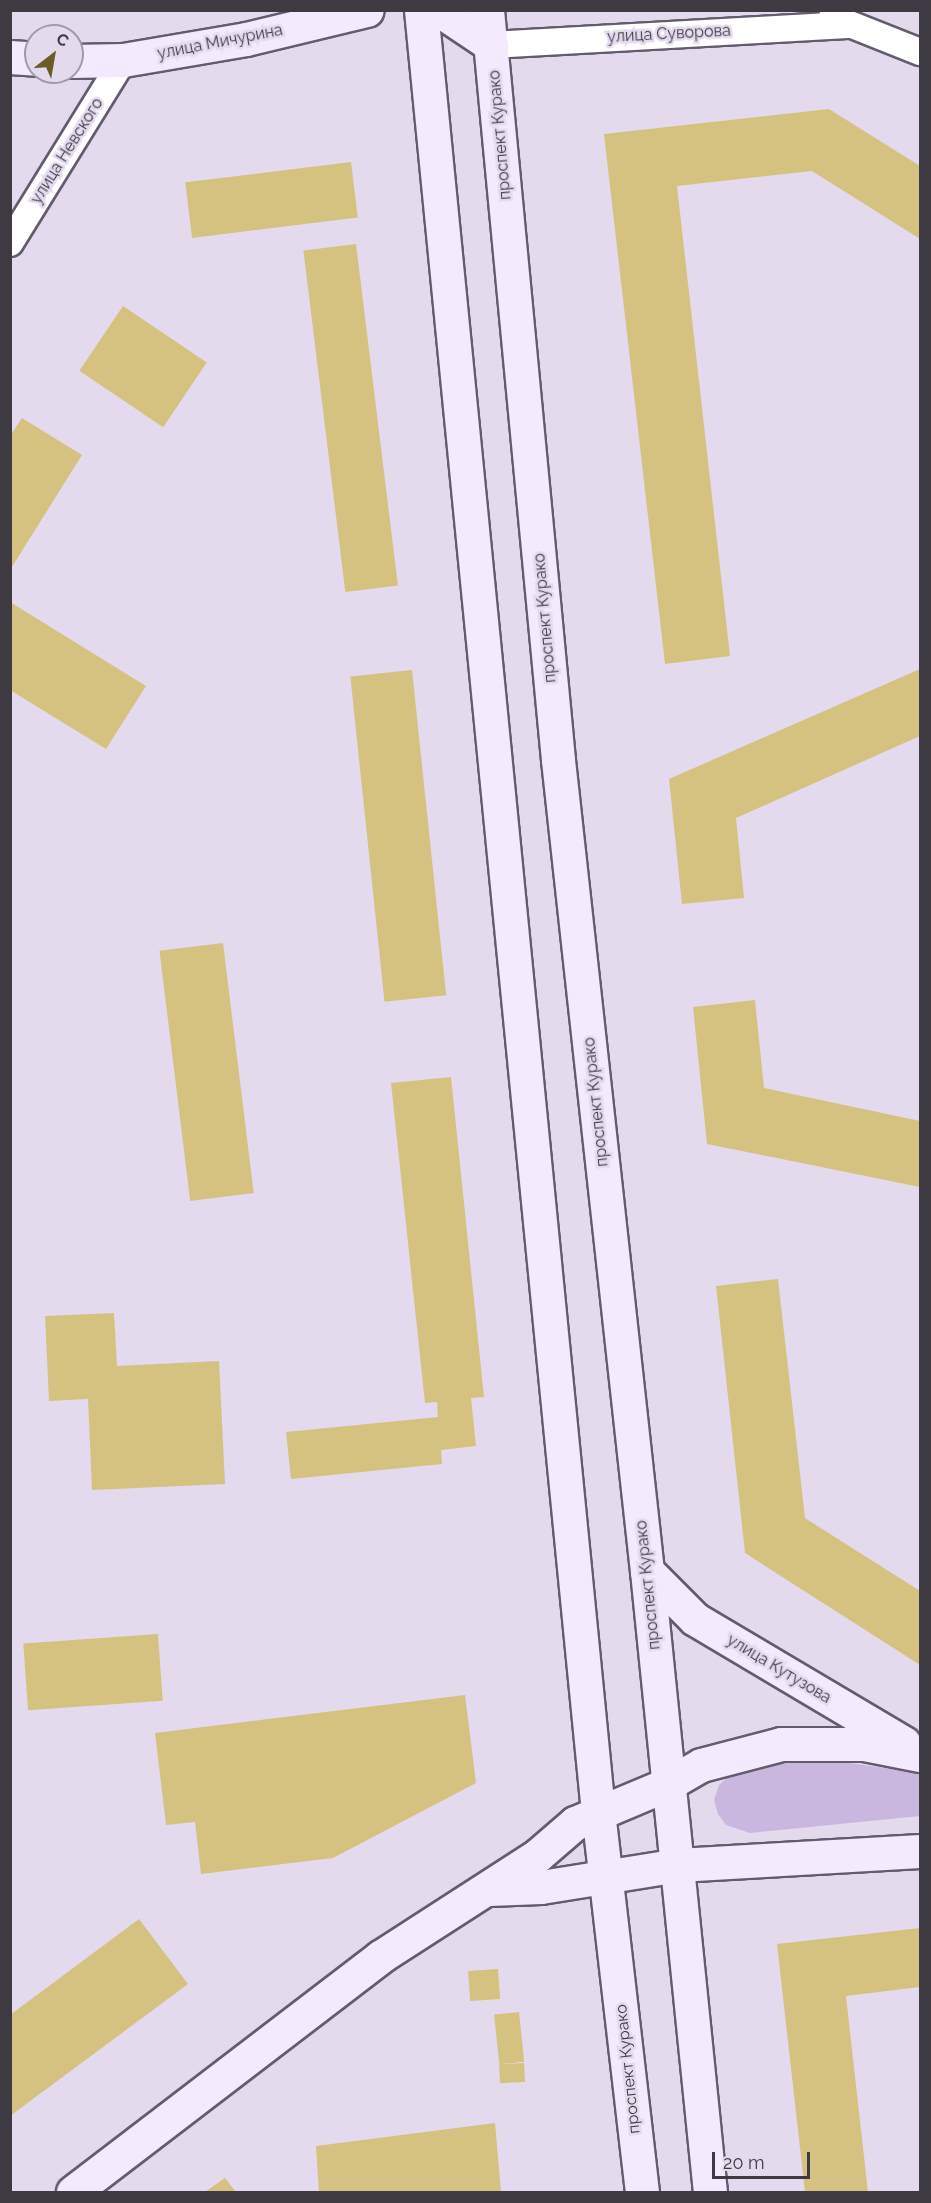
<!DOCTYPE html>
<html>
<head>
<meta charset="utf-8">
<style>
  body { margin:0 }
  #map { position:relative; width:931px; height:2203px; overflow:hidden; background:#e3daee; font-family:Raleway,sans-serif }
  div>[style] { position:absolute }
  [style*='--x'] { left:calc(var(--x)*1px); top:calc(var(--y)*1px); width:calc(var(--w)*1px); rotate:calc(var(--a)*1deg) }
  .green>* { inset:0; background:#cab7e0 }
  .building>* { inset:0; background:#d5c281; transform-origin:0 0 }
  .roads { filter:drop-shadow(2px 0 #635c6d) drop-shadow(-2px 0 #635c6d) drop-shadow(0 2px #635c6d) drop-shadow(0 -2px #635c6d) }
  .street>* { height:26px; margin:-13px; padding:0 13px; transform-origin:13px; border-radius:13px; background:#fff }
  .secondary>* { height:33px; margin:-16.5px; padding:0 16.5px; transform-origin:16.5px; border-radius:16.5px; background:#f3eafe }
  span { translate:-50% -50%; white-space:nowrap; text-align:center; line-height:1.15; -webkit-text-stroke:5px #e3daee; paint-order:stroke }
  .street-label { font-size:16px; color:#3d3a42 }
  .frame { position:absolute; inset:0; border:12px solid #3d3a42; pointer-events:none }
  .north { position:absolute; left:24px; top:24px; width:60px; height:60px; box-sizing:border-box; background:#e3daee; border:2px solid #a19aa9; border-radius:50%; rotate:31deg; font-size:16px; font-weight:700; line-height:24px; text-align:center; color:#3d3a42 }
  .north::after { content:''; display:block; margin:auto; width:21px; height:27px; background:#6a5c29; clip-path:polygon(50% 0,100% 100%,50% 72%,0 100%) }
  .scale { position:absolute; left:712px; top:2152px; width:98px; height:27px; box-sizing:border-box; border:3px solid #3d3a42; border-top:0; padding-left:8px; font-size:18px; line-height:21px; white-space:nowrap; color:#3d3a42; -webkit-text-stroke:4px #e3daee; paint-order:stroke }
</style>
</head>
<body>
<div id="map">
  <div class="green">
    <i style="clip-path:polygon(836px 1761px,920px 1773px,920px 1816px,750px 1833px,726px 1825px,718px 1814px,714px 1800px,719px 1785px,732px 1773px,768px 1764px)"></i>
  </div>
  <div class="building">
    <i style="clip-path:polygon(829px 109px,920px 166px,920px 239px,812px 171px,677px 186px,730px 656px,665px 664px,604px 134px)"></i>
    <i style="left:351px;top:162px;width:56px;height:167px;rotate:83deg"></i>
    <i style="left:356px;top:244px;width:344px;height:53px;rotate:83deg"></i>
    <i style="left:123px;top:306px;width:101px;height:78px;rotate:34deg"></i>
    <i style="clip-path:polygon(22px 418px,82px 455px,10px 570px,10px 436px)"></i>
    <i style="clip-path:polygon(10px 602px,146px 686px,106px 749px,10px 690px)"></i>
    <i style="clip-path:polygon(920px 669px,920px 736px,736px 818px,744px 898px,682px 904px,669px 779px)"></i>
    <i style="left:412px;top:670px;width:327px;height:62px;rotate:84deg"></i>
    <i style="left:223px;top:943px;width:252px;height:64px;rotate:83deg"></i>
    <i style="clip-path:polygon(755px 1000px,764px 1088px,920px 1121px,920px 1187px,707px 1144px,693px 1007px)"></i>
    <i style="clip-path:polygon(451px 1077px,484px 1397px,471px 1398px,476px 1446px,441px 1450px,442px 1464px,291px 1479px,286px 1432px,438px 1417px,437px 1402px,425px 1403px,391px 1083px)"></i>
    <i style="clip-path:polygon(778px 1279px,805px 1518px,920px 1591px,920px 1665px,745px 1553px,716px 1286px)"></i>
    <i style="clip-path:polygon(114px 1313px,117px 1366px,219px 1361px,225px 1484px,92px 1490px,88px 1399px,49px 1401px,45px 1316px)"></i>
    <i style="left:158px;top:1634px;width:67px;height:135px;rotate:86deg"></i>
    <i style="clip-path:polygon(465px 1695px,476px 1783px,333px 1858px,201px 1874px,195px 1822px,166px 1825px,155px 1733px)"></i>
    <i style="clip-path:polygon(139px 1919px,188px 1984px,10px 2116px,10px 2015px)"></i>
    <i style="clip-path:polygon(920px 1928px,920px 1987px,846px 1996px,868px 2192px,805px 2192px,777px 1944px)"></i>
    <i style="left:498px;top:1969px;width:30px;height:30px;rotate:86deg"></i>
    <i style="left:519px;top:2012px;width:50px;height:25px;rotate:84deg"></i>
    <i style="left:524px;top:2063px;width:19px;height:25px;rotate:87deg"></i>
    <i style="clip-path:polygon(495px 2123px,501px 2192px,319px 2192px,316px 2146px)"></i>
    <i style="clip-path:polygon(225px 2178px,236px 2192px,205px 2192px)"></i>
  </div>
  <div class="roads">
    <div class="street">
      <i style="--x:832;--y:17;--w:95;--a:21.7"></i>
      <i style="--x:491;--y:45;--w:357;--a:-3.2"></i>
      <i style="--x:10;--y:243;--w:215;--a:-58.3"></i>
    </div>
    <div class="secondary">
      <i style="--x:421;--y:10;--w:1811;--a:84.39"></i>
      <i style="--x:598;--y:1812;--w:383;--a:83.4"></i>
      <i style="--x:439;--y:10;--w:63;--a:33.9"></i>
      <i style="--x:487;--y:10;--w:753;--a:84.59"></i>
      <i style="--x:558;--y:760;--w:816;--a:83.74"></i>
      <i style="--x:647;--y:1571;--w:624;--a:84.21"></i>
      <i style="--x:10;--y:57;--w:26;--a:4"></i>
      <i style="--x:72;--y:61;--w:51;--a:-1.1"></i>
      <i style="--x:123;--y:60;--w:125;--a:-9.7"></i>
      <i style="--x:246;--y:39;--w:124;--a:-13.5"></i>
      <i style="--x:647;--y:1571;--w:68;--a:45"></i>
      <i style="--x:695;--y:1619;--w:243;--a:30.7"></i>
      <i style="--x:489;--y:1889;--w:52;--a:-2.2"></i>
      <i style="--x:541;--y:1887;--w:139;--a:-9.1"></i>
      <i style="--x:678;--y:1865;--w:242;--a:-3.3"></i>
      <i style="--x:73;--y:2192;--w:387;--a:-37.4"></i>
      <i style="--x:380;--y:1957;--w:188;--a:-32.8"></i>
      <i style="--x:538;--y:1855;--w:49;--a:-40.9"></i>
      <i style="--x:575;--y:1823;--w:101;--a:-22.8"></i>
      <i style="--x:668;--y:1784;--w:38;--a:-30"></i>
      <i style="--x:701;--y:1765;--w:83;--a:-14.7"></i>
      <i style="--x:781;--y:1744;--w:83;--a:0"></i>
      <i style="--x:864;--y:1744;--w:57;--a:11.1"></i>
    </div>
  </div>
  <div class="street-label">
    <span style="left:669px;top:34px;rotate:-3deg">улица Суворова</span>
    <span style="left:220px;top:42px;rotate:-11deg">улица Мичурина</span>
    <span style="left:500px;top:135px;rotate:-95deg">проспект Курако</span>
    <span style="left:67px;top:151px;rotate:-58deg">улица Невского</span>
    <span style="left:545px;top:618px;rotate:-95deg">проспект Курако</span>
    <span style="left:596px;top:1102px;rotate:-96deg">проспект Курако</span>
    <span style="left:648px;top:1585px;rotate:-96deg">проспект Курако</span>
    <span style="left:779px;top:1669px;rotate:31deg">улица Кутузова</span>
    <span style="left:628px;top:2069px;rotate:-96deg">проспект Курако</span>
  </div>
  <div class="frame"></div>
  <div class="north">С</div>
  <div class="scale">20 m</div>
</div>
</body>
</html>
